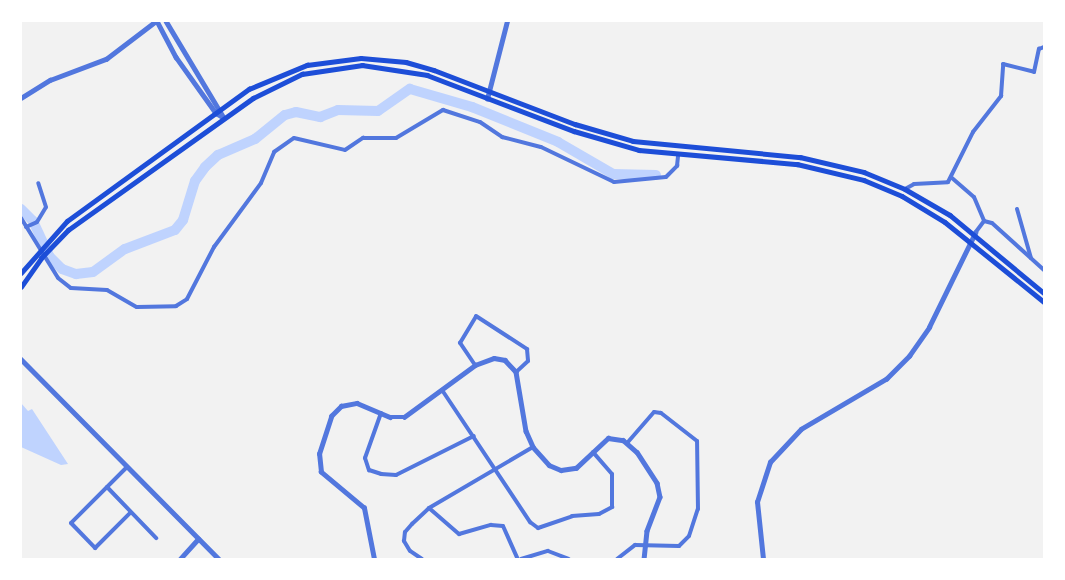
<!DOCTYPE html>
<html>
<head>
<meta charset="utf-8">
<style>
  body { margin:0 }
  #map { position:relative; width:1065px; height:580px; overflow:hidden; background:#f2f2f2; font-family:"Asap Condensed",sans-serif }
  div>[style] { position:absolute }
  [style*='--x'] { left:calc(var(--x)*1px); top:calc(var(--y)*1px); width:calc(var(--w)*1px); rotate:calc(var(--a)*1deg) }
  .water>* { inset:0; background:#bfd3fe }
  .river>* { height:10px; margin:-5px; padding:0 5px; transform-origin:5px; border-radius:5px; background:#bfd3fe }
  .minor>* { height:4px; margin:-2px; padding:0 2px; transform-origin:2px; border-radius:2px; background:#5277de }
  .tertiary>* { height:4.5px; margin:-2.25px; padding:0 2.25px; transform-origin:2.25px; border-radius:2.25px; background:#5277de }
  .secondary>* { height:4.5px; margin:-2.25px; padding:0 2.25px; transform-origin:2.25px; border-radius:2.25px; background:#1d4ed8 }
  span { translate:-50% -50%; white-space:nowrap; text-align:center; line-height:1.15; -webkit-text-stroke:4.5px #fff; paint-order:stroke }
  .frame { position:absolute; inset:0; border:22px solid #fff; pointer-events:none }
</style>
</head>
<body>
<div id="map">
  <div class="water">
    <i style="clip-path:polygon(21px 403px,28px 411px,32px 409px,68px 464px,61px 465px,21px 447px)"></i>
  </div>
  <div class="river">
    <i style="--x:21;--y:209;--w:17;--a:45"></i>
    <i style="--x:33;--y:221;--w:40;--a:65"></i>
    <i style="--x:50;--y:257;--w:17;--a:45"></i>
    <i style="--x:62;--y:269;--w:15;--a:20"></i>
    <i style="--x:76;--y:274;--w:17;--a:-7"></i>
    <i style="--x:93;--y:272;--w:39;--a:-36"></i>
    <i style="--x:125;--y:249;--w:53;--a:-20.8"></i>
    <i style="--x:175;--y:230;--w:13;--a:-51"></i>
    <i style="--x:183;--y:220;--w:41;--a:-72.9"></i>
    <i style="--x:195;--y:181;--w:17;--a:-54"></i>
    <i style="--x:205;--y:167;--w:18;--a:-43"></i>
    <i style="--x:218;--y:155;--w:40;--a:-23.4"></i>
    <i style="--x:255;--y:139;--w:38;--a:-39"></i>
    <i style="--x:285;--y:115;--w:11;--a:-15"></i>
    <i style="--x:296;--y:112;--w:25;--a:12"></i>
    <i style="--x:320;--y:117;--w:19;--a:-21"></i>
    <i style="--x:338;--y:110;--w:40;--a:1.4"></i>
    <i style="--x:378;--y:111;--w:39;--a:-35"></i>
    <i style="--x:410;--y:89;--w:65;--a:16.2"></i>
    <i style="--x:472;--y:107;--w:93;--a:22.1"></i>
    <i style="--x:558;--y:142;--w:64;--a:30.2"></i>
    <i style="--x:613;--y:174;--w:43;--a:1.3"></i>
  </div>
  <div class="minor">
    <i style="--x:952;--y:178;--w:29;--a:41"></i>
    <i style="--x:974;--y:197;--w:26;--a:67"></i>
    <i style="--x:905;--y:189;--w:10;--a:-29"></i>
    <i style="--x:914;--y:184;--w:34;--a:-3"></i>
    <i style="--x:948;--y:182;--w:56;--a:-63.4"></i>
    <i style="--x:973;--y:132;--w:46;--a:-52.1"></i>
    <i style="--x:1001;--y:96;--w:32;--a:-86"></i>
    <i style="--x:1003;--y:64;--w:32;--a:14"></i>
    <i style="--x:1034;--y:72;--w:24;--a:-78"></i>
    <i style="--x:1039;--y:49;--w:5;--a:-22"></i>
    <i style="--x:1017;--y:209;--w:51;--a:74.1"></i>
    <i style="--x:21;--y:218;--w:70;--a:58.3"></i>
    <i style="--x:58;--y:278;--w:16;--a:38"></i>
    <i style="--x:71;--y:288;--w:36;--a:3"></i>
    <i style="--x:107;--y:290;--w:34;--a:30"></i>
    <i style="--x:137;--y:307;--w:39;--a:-1"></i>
    <i style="--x:176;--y:306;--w:13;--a:-32"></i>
    <i style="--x:187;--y:299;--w:59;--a:-62.6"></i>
    <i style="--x:214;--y:247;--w:79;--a:-53.7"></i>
    <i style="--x:261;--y:183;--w:34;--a:-67"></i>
    <i style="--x:274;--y:152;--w:24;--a:-35"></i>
    <i style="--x:294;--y:138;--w:52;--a:13.2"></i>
    <i style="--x:345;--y:150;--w:22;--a:-34"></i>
    <i style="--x:363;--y:138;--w:33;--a:0"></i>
    <i style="--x:396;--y:138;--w:55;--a:-30.8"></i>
    <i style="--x:443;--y:110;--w:39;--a:18"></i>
    <i style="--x:480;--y:122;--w:27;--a:34"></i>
    <i style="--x:502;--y:137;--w:40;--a:14.4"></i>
    <i style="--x:541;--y:147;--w:81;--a:25.6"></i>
    <i style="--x:614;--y:182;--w:52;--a:-5.5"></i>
    <i style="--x:666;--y:177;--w:16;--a:-45"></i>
    <i style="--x:677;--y:166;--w:10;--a:-84"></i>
    <i style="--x:26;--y:227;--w:12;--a:-24"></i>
    <i style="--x:37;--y:222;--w:17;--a:-59"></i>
    <i style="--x:46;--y:207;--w:25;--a:-108"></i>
    <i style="--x:975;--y:233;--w:15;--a:-53"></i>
    <i style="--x:984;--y:221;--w:8;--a:14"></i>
    <i style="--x:992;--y:223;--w:70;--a:42.1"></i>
    <i style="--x:475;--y:365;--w:27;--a:-124"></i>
    <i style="--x:460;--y:343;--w:31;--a:-59"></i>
    <i style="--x:476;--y:316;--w:61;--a:32.9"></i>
    <i style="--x:527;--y:349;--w:12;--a:85"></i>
    <i style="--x:528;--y:361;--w:16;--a:137"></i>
    <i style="--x:442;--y:390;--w:159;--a:56.3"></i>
    <i style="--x:530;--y:522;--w:10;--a:37"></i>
    <i style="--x:538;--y:528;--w:36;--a:-19"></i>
    <i style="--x:572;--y:516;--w:27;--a:-4"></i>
    <i style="--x:599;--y:514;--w:15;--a:-28"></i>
    <i style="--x:612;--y:507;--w:33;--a:-90"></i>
    <i style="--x:612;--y:474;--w:29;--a:-131"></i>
    <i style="--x:381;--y:413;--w:48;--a:109.6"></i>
    <i style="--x:365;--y:458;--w:13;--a:72"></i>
    <i style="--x:369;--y:470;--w:13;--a:18"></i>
    <i style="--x:381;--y:474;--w:15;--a:4"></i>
    <i style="--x:396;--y:475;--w:87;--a:-26.6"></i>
    <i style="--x:127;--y:467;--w:79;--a:135"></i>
    <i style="--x:71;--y:523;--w:35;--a:46"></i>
    <i style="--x:95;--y:548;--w:49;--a:-45"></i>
    <i style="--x:107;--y:487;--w:71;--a:46.1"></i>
    <i style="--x:429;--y:508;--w:40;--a:41"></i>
    <i style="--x:459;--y:534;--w:33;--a:-16"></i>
    <i style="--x:491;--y:525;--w:12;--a:5"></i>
    <i style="--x:503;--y:526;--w:36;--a:66"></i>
    <i style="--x:422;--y:559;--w:14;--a:-146"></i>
    <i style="--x:410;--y:551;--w:12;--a:-121"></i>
    <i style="--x:404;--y:541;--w:9;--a:-84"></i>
    <i style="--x:405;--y:532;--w:11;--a:-49"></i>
    <i style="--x:412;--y:524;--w:23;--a:-43"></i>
    <i style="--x:429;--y:508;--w:121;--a:-30.4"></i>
    <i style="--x:521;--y:559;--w:28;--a:-17"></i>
    <i style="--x:548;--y:551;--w:22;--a:21"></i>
    <i style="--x:617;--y:559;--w:23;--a:-38"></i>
    <i style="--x:635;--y:545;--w:44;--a:1.3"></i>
    <i style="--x:679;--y:546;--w:14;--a:-45"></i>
    <i style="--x:689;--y:536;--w:28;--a:-72"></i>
    <i style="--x:698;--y:509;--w:68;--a:-90.8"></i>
    <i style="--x:697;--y:441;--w:46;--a:-142.1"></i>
    <i style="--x:661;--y:413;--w:7;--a:-172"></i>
    <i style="--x:654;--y:412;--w:40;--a:131"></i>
  </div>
  <div class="tertiary">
    <i style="--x:157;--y:21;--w:41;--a:62.2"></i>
    <i style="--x:176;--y:57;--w:69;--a:54.5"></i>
    <i style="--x:216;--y:113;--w:9;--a:32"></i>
    <i style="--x:166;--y:21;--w:113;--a:59.1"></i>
    <i style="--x:21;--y:98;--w:34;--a:-32"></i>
    <i style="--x:50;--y:80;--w:60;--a:-20.6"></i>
    <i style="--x:106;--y:59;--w:63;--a:-37.2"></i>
    <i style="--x:487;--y:99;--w:81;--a:-75.6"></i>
    <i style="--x:21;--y:359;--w:281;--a:45.3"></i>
    <i style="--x:180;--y:559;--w:27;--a:-48"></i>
    <i style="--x:374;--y:559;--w:52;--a:-101.1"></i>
    <i style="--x:364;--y:508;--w:56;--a:-140.1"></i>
    <i style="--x:321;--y:472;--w:18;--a:-96"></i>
    <i style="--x:319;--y:454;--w:40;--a:-72"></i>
    <i style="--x:331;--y:416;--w:14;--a:-45"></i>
    <i style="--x:341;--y:406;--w:16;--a:-11"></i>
    <i style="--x:357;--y:403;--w:36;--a:23"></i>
    <i style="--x:390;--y:417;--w:14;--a:0"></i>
    <i style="--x:404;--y:417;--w:88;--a:-36.2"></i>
    <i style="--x:475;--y:365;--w:20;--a:-20"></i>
    <i style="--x:494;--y:358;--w:11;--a:10"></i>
    <i style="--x:505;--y:360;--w:16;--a:47"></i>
    <i style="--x:516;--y:372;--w:60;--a:80.4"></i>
    <i style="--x:526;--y:431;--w:17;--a:66"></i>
    <i style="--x:533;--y:447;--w:24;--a:48"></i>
    <i style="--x:549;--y:465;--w:13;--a:23"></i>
    <i style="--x:561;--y:470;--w:15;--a:-8"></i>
    <i style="--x:576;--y:468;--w:44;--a:-43.2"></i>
    <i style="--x:608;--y:438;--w:15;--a:8"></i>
    <i style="--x:623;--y:440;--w:18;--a:41"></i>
    <i style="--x:637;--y:452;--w:37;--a:57"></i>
    <i style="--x:657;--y:483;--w:14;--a:78"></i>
    <i style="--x:660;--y:497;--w:36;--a:111"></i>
    <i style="--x:647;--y:531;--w:28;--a:96"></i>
    <i style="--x:763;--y:559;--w:57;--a:-96"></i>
    <i style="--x:757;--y:502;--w:42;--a:-72"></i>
    <i style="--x:770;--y:462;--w:45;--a:-46.8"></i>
    <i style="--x:801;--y:429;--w:99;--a:-30.5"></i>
    <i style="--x:886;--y:379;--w:33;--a:-45"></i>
    <i style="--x:909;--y:356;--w:35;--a:-55"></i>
    <i style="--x:929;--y:327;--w:105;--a:-63.9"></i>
  </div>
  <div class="secondary">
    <i style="--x:21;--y:273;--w:69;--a:-48.5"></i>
    <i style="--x:67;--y:221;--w:225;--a:-36"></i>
    <i style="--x:249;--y:89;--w:63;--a:-22.5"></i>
    <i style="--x:307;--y:65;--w:54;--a:-7.4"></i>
    <i style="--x:361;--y:58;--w:45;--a:5.1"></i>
    <i style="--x:406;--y:62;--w:29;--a:16"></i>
    <i style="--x:434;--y:70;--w:151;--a:21"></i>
    <i style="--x:575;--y:124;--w:60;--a:16.3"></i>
    <i style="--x:633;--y:141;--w:168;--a:5.5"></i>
    <i style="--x:800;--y:157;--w:66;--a:13.2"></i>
    <i style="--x:864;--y:172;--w:44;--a:22.5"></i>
    <i style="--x:905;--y:189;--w:52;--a:30"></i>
    <i style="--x:950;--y:215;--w:122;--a:39.7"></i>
    <i style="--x:21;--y:287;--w:35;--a:-55"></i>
    <i style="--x:41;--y:258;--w:39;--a:-46"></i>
    <i style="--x:68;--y:230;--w:227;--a:-35.5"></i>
    <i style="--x:253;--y:98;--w:55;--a:-26.1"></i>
    <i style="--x:302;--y:74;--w:61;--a:-8.5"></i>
    <i style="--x:362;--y:65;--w:66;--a:8.7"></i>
    <i style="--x:427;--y:75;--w:157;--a:20.9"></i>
    <i style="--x:574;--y:131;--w:68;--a:16.3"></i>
    <i style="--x:639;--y:150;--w:159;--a:5.1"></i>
    <i style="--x:797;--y:164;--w:69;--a:13.4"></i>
    <i style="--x:864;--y:180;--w:41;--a:22.8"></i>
    <i style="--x:902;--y:196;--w:50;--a:31.2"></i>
    <i style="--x:945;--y:222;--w:127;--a:38.9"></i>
  </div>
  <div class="frame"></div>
</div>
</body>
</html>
